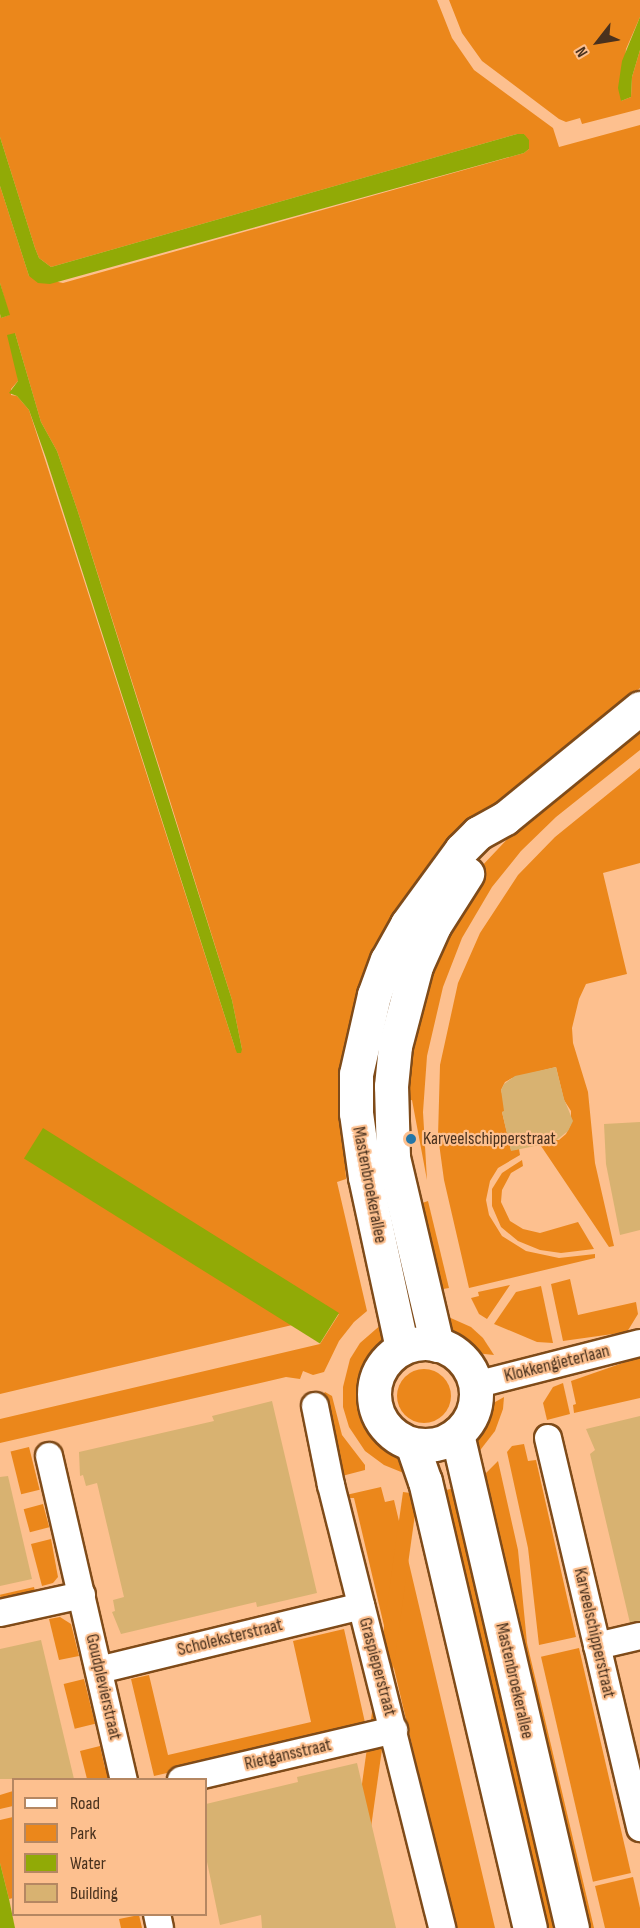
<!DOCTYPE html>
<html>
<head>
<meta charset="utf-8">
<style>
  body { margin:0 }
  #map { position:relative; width:640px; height:1928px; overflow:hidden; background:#fdc08f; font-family:"Sofia Sans Condensed",sans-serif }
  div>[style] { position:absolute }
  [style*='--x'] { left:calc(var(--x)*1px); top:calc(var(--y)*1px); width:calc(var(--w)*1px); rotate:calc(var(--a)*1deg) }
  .green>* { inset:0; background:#eb871b; transform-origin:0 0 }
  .round { border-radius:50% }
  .water>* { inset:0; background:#91aa06; transform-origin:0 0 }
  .building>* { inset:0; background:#d8b271 }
  .roads { filter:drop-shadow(2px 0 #7f4b19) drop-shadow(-2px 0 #7f4b19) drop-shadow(0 2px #7f4b19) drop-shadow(0 -2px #7f4b19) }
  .street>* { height:26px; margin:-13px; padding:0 13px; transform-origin:13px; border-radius:13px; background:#fff }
  .secondary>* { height:33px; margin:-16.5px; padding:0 16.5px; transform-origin:16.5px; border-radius:16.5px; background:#fff }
  .secondary>.ring { margin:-16.5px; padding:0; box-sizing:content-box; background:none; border:33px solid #fff; border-radius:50% }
  .dots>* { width:16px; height:16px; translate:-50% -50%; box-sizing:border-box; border:3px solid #fdc08f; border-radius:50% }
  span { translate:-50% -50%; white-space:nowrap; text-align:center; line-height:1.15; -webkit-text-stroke:4.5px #fdc08f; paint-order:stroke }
  .poi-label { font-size:18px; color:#49311e }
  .left { translate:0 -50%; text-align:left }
  .street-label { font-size:18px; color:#49311e }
  .legend { position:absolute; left:12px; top:1778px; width:195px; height:138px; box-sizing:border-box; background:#fdc08f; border:2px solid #b58762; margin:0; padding:8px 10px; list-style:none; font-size:18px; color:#49311e }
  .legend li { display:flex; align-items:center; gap:12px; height:30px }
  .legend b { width:30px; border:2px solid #b58762 }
  .north { position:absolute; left:568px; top:12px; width:60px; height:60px; -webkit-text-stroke:4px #fdc08f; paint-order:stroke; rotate:239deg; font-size:16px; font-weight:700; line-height:24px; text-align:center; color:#49311e }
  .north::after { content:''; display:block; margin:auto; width:21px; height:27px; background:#49311e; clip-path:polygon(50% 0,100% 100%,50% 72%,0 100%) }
</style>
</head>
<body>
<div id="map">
  <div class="green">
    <i style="clip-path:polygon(evenodd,0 0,437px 0,452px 38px,474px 70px,553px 128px,559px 147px,640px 125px,640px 688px,421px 883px,344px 1145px,346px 1179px,337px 1182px,367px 1311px,354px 1322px,339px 1341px,324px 1372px,313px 1375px,303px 1371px,300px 1379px,286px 1377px,0 1443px,0 1419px,320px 1344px,339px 1314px,0 1394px,0 315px,1px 318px,9px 315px,0 283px,0 186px,29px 276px,63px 283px,524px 153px,529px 149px,524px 134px,517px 134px,51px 267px,39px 258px,35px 248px,0 137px,0 0,15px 333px,41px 422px,57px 451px,78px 512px,166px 788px,232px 1000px,242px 1049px,235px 1048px,29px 410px,17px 396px,11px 395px,11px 389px,18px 381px,15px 333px)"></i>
    <i style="clip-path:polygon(449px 0,640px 0,640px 17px,626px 49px,621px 101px,631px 97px,632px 77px,640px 50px,640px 109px,582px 124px,580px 118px,566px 122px,559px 119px,482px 61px,462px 33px)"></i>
    <i style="clip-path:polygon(640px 725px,640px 750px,556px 817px,521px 851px,492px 887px,462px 938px,443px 987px,427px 1056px,423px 1112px,427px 1180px,412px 1100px,399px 1102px,410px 1012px,480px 868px,531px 814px)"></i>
    <i style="clip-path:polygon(640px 768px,640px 863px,603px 873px,627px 974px,586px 984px,579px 999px,572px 1028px,573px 1043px,588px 1092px,595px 1163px,614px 1246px,609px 1247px,537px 1140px,559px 1140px,566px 1134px,571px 1124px,571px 1111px,564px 1100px,556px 1067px,512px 1078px,505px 1082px,501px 1090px,507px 1111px,502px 1112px,511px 1150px,519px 1149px,520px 1155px,498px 1168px,490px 1181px,486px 1200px,489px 1215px,502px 1236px,526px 1251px,559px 1258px,595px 1254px,595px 1258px,469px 1288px,444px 1180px,438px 1136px,440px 1065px,458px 983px,480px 933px,518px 875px,555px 837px)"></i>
    <i style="clip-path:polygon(522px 1160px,523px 1166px,511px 1173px,502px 1190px,501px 1202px,510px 1221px,523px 1229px,540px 1233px,578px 1222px,594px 1249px,561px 1253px,540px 1250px,518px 1241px,501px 1227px,492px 1206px,492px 1189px,502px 1173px)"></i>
    <i style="clip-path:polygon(428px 1201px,449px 1288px,432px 1291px,422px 1203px)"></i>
    <i style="clip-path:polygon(570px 1279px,578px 1315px,636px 1302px,638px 1314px,627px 1332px,563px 1341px,551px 1284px)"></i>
    <i style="clip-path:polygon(510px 1285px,487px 1319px,479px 1314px,471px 1298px,479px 1296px,478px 1292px)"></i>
    <i style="clip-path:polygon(541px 1286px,553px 1343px,537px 1342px,494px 1324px,516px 1292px)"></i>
    <i style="clip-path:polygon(444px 1315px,471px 1327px,483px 1338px,494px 1355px,475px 1353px,456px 1341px,449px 1334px)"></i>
    <i style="clip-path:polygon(383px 1323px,383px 1341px,363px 1380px,362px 1402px,370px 1426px,380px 1438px,401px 1454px,406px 1474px,384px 1465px,365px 1451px,349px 1427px,343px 1407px,343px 1387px,350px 1359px,360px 1343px)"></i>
    <i style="clip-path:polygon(640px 1357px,640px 1398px,574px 1413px,573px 1405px,576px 1404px,571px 1381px)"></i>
    <i class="round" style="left:397px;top:1369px;width:54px;height:54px"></i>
    <i style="clip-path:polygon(563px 1383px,570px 1414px,547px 1420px,543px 1403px,553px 1387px)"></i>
    <i style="clip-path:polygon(325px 1392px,332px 1396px,342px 1435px,365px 1465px,365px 1470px,342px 1476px,321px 1398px)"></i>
    <i style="clip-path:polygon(504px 1397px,503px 1409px,495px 1431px,471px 1462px,470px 1437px,488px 1406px)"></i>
    <i style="clip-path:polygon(524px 1444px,528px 1461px,536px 1460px,576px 1637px,539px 1645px,528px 1548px,507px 1452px,512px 1446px)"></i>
    <i style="left:29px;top:1447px;width:44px;height:19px;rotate:76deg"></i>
    <i style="clip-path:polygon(498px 1461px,518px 1550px,527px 1643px,594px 1928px,577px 1928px,483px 1476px)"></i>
    <i style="clip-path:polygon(381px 1487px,385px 1502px,394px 1500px,495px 1928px,455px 1928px,354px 1498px,347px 1498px,346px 1495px)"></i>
    <i style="clip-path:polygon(458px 1487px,563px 1928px,535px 1928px,435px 1493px)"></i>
    <i style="left:403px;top:1492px;width:15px;height:448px;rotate:8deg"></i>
    <i style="left:43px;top:1504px;width:24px;height:20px;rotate:75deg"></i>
    <i style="clip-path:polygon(51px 1539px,58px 1577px,53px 1583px,42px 1586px,31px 1544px)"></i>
    <i style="left:34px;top:1587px;width:9px;height:35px;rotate:77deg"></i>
    <i style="clip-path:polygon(60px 1617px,71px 1624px,79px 1656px,59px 1660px,49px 1619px)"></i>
    <i style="clip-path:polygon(344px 1629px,366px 1727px,154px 1776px,131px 1679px,149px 1675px,168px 1755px,311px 1722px,293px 1641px)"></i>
    <i style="left:579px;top:1648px;width:231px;height:39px;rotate:77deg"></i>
    <i style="left:84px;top:1679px;width:46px;height:21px;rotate:76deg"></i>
    <i style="clip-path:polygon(100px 1746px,105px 1768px,113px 1768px,115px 1779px,87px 1779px,80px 1751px)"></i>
    <i style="clip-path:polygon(13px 1791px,13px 1806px,0 1809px,0 1795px)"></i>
    <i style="clip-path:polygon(13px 1817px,13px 1898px,9px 1899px,0 1863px,0 1820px)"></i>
    <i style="clip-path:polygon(633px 1877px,640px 1908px,640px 1928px,605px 1928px,595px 1886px)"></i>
    <i style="clip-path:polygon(139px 1915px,142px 1928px,121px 1928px,119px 1919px)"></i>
  </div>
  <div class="water">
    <i style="clip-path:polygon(640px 17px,640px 50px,632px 77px,631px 97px,621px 101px,618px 88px,622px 61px)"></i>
    <i style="clip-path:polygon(517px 134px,524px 134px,529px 140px,529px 149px,524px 153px,50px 284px,38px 283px,29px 276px,0 186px,0 137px,35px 248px,39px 258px,51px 267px)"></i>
    <i style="clip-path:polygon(0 283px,10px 315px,1px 318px,0 314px)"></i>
    <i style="clip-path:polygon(15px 333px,41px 422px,57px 451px,78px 512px,232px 1000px,242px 1049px,241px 1053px,237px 1053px,235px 1048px,46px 458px,29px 410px,17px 396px,9px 393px,18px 381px,7px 335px)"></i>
    <i style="left:339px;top:1313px;width:36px;height:349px;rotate:122deg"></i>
    <i style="clip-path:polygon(0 1863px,9px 1899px,15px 1928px,0 1928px)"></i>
  </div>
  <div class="building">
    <i style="clip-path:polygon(556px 1067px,564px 1099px,573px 1121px,568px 1131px,554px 1142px,511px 1151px,502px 1112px,504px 1111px,501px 1090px,504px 1084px,515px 1076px)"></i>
    <i style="clip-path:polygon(640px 1122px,640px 1230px,620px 1235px,606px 1164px,604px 1124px)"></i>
    <i style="clip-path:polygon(272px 1401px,317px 1593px,257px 1607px,256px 1602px,121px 1634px,112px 1612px,115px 1611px,113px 1600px,124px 1597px,97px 1483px,86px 1486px,83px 1475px,80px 1476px,79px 1452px,214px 1421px,212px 1416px)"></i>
    <i style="clip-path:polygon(640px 1416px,640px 1621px,630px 1623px,590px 1454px,595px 1450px,586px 1429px)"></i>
    <i style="clip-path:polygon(8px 1476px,32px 1579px,0 1586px,0 1477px)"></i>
    <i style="clip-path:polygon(41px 1640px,74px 1779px,0 1779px,0 1649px)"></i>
    <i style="clip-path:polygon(357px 1763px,396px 1928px,262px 1928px,261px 1915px,220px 1925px,206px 1857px,206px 1804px,298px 1782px,297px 1777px)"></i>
  </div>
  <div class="roads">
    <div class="street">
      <i style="--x:475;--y:1385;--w:170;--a:-14.3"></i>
      <i style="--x:315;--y:1406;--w:81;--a:78.6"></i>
      <i style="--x:331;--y:1485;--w:457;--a:75.9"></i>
      <i style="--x:548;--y:1438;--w:401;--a:76.7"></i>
      <i style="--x:49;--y:1456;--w:333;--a:77"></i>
      <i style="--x:0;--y:1613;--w:84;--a:-12.4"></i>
      <i style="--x:597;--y:1646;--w:44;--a:-13.1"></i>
      <i style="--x:99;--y:1670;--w:270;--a:-13.7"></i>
      <i style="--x:181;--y:1780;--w:219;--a:-13.2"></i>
      <i style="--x:157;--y:1914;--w:14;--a:78"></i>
    </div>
    <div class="secondary">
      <i class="ring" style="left:374px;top:1343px;width:69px;height:69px"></i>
      <i style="--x:437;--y:1345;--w:193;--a:-103.2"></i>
      <i style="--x:393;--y:1157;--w:71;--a:-91.6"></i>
      <i style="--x:391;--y:1086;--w:40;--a:-84.3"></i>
      <i style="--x:395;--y:1046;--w:83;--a:-75.3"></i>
      <i style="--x:416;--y:966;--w:44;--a:-65.8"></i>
      <i style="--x:434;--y:926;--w:62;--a:-57.6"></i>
      <i style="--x:402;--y:1348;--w:175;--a:-102.2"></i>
      <i style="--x:365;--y:1177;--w:65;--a:-98"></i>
      <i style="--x:356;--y:1113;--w:39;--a:-90"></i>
      <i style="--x:356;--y:1074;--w:81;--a:-77.2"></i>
      <i style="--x:374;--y:995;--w:37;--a:-70"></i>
      <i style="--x:387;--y:960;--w:41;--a:-60.9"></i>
      <i style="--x:407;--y:924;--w:92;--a:-53.9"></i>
      <i style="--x:461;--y:850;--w:24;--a:-45"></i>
      <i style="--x:478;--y:833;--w:31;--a:-29"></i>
      <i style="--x:505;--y:818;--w:174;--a:-39.2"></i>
      <i style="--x:457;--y:1434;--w:507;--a:76.9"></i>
      <i style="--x:412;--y:1444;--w:39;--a:71"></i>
      <i style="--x:425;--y:1481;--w:459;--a:76.8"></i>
    </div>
  </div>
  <div class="dots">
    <i style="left:411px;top:1139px;background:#2476a7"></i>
  </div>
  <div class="poi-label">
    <span class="left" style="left:423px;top:1139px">Karveelschipperstraat</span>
  </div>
  <div class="street-label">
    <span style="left:369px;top:1185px;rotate:79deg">Mastenbroekerallee</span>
    <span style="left:557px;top:1364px;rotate:-14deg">Klokkengieterlaan</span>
    <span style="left:594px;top:1633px;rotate:77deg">Karveelschipperstraat</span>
    <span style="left:230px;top:1638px;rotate:-14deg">Scholeksterstraat</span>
    <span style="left:377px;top:1667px;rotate:75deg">Graspieperstraat</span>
    <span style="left:514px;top:1681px;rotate:77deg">Mastenbroekerallee</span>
    <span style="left:103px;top:1687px;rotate:77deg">Goudplevierstraat</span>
    <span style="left:288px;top:1755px;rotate:-13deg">Rietgansstraat</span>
  </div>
  <ul class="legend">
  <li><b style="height:8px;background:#fff"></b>Road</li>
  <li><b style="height:16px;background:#eb871b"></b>Park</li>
  <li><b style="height:16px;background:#91aa06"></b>Water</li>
  <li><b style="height:16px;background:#d8b271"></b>Building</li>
  </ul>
  <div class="north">N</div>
</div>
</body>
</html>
